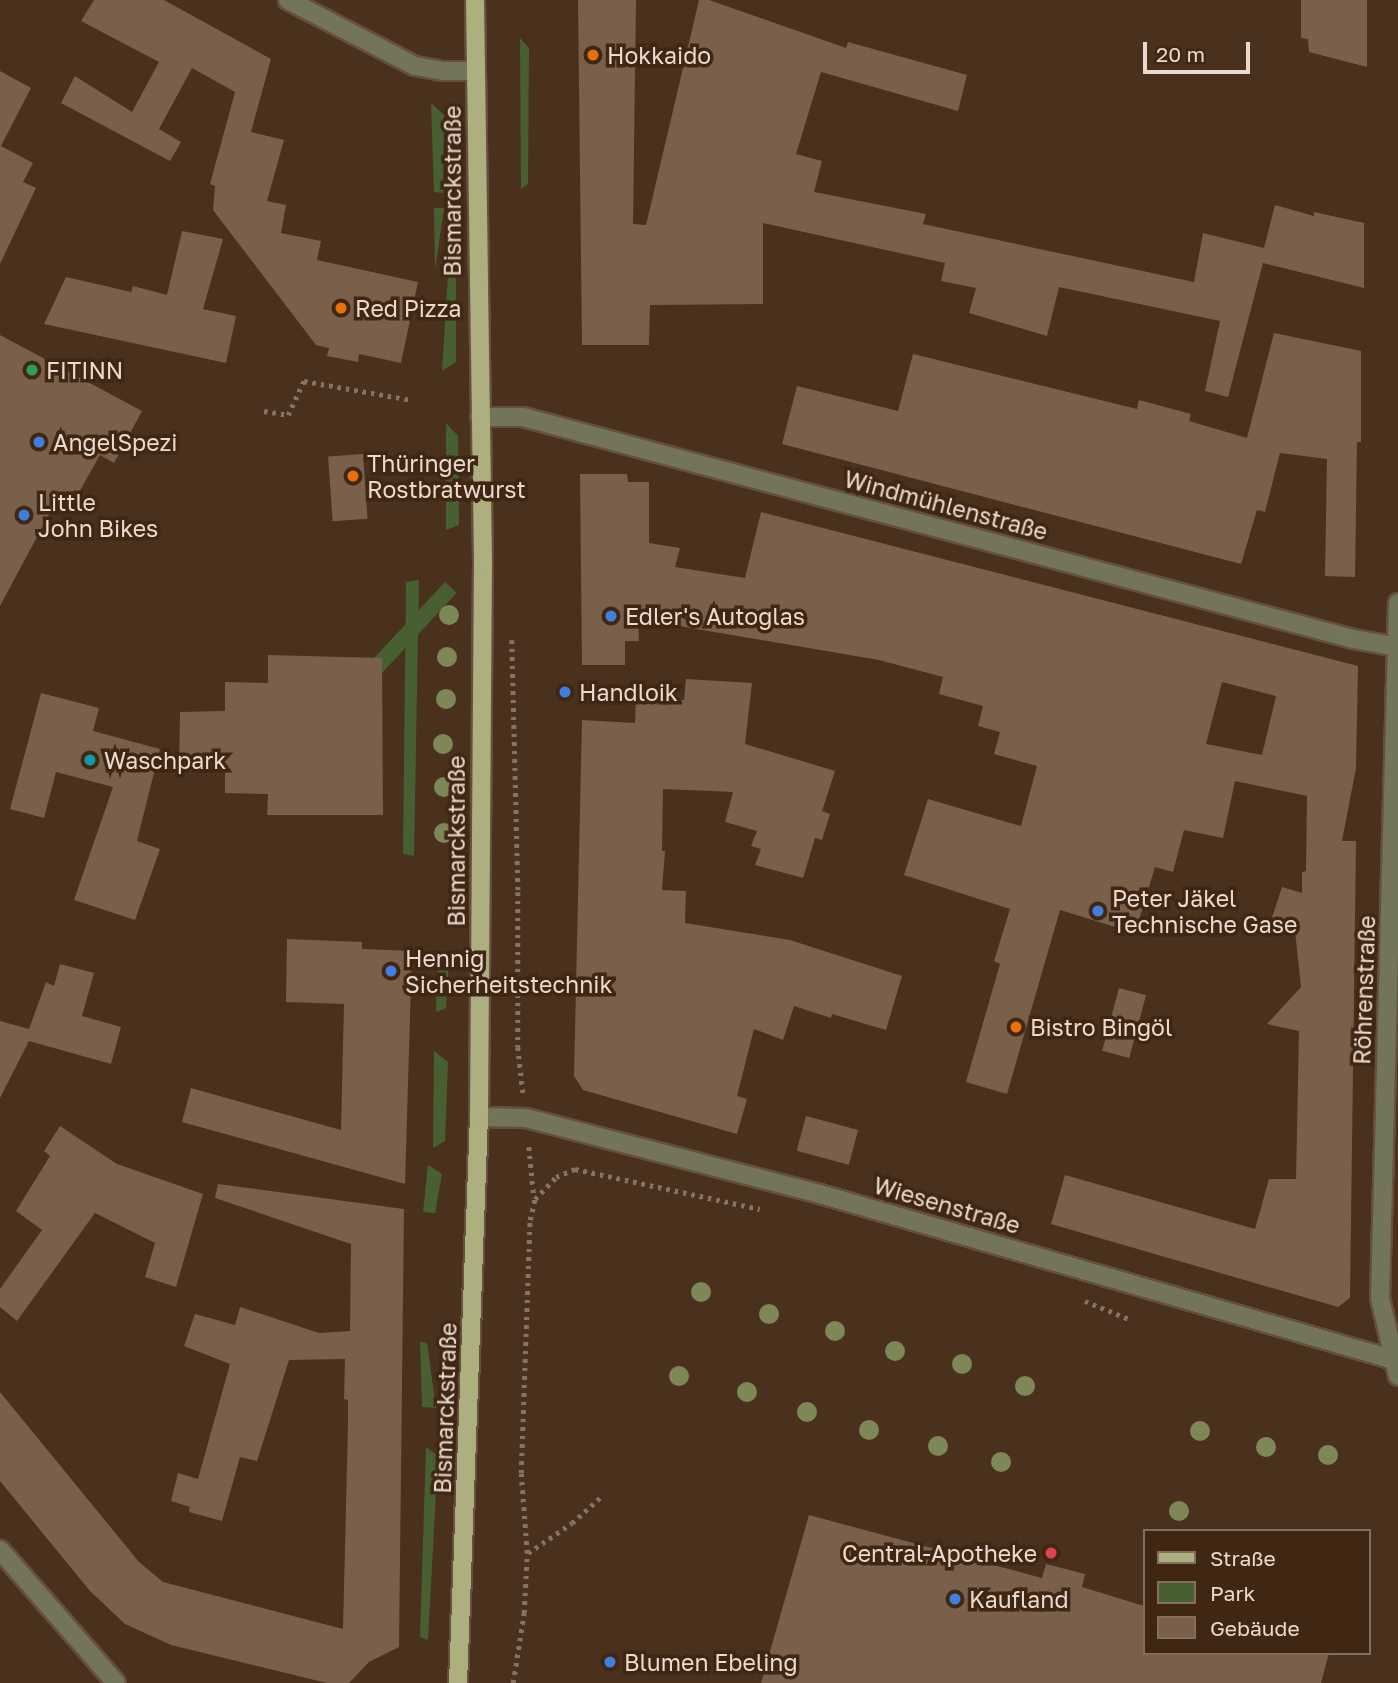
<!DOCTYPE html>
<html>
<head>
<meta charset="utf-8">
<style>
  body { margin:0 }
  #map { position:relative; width:1398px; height:1683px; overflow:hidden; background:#4a311e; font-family:"Golos Text",sans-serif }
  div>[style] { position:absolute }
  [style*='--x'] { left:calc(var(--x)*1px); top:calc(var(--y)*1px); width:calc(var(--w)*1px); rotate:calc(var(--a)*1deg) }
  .green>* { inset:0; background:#475f31; transform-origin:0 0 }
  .building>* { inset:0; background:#7a5f4a; transform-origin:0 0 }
  .path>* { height:4.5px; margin-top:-2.25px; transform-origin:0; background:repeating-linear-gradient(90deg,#887263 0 3.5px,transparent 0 8.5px) }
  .roads { filter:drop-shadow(2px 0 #674f3e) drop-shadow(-2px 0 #674f3e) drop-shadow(0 2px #674f3e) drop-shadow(0 -2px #674f3e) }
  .minor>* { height:18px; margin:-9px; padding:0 9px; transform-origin:9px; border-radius:9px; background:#73745c }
  .major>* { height:18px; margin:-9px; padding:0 9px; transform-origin:9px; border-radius:9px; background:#adaf7e }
  .trees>* { width:20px; height:20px; margin:-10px; border-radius:50%; background:#7e8857 }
  .dots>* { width:19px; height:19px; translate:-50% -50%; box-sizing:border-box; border:4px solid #3f2714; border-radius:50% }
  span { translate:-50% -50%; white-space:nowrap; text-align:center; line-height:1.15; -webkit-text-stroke:7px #3f2714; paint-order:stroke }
  .poi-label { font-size:23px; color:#eadacf }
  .left { translate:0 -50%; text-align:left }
  .right { translate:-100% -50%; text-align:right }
  .street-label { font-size:23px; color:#eadacf }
  .legend { position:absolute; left:1143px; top:1529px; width:228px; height:126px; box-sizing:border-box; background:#3f2714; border:2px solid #836f5f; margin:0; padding:9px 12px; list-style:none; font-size:21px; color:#eadacf }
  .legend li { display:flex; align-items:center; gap:14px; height:35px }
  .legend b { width:35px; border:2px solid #836f5f }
  .scale { position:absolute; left:1143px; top:42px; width:107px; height:32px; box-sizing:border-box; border:4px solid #eadacf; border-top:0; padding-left:9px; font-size:21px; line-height:24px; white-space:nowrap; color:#eadacf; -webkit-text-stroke:5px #3f2714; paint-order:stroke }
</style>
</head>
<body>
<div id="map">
  <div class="green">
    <i style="clip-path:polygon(520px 38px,529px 48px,528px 184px,521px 189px)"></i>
    <i style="clip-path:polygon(431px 103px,444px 115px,443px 193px,434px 192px)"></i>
    <i style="clip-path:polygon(434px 208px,444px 208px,435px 270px)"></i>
    <i style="clip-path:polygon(448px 275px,456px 275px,456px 362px,442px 371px)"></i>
    <i style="clip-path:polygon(446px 423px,458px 436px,459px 525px,446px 530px)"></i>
    <i style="clip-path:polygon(419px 580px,414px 856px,403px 854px,406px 582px)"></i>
    <i style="left:445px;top:582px;width:16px;height:268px;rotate:43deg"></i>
    <i style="clip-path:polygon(438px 952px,449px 962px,446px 1008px,436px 1012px)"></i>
    <i style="clip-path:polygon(434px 1051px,448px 1062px,445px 1141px,433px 1148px)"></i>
    <i style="clip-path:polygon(428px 1165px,442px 1174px,435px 1213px,423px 1212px)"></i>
    <i style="clip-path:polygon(420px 1342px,427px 1343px,436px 1408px,422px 1407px)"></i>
    <i style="clip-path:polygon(426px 1447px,438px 1456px,428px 1640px,420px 1637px)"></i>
  </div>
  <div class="building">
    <i style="clip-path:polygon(94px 0,164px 0,271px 59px,251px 132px,284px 140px,267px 201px,286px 205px,281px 233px,321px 241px,317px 260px,418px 282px,401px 363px,359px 354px,358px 362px,327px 356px,329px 348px,316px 345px,213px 210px,215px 186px,210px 184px,235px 92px,192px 68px,159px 129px,181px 142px,170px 161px,61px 103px,75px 76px,132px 112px,159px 62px,81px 21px)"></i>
    <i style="clip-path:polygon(578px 0,636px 0,633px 224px,646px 225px,699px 0,709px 0,846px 48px,848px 42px,967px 75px,958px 111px,821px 72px,796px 154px,822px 161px,814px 192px,926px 214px,923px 224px,1194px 282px,1203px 233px,1264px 248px,1275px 205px,1314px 216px,1314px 212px,1364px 223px,1364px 288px,1263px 263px,1228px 397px,1205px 391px,1220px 321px,1059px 287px,1047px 336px,969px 313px,976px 288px,941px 281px,945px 263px,763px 223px,763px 304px,650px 305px,649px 345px,582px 345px)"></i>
    <i style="clip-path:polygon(1301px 0,1367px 0,1367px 67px,1309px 52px,1308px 39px,1301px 38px)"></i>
    <i style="clip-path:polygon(0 71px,31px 88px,1px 146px,33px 163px,23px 182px,36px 188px,0 264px)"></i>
    <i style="clip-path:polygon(182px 231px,223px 239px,203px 309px,236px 316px,226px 363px,44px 324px,66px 277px,131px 292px,133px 286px,167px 295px)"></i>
    <i style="clip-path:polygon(1274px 333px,1361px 351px,1361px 442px,1357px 442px,1355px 577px,1325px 576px,1327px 459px,1280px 453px,1265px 512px,1257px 510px,1241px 564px,782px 444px,797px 386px,898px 411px,913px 354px,1137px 409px,1139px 400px,1191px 414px,1189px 421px,1247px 438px)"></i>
    <i style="clip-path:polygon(0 335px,142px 411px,114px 463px,100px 455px,74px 501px,60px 494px,0 606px)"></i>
    <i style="left:363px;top:454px;width:65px;height:35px;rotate:86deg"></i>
    <i style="clip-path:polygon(evenodd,580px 474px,627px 474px,628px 482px,649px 482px,649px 543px,680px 548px,675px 567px,745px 578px,761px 512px,1358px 666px,1356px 768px,1342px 841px,1356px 841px,1350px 1298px,1338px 1307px,1051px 1224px,1065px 1175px,1255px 1229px,1269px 1179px,1296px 1179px,1299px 1031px,1267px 1024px,1301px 987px,1295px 931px,1270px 924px,1282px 887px,1302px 893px,1302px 872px,1306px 871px,1307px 796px,1235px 781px,1223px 838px,1184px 830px,1173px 872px,1155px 867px,1135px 933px,1060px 910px,1007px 1094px,966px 1082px,1000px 964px,994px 961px,1010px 909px,904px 875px,928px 799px,1021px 826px,1037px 766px,994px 754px,1000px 732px,978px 726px,983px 706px,939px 694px,943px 677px,879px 660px,638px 619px,639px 641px,625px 641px,625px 665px,582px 665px,580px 474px,1222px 682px,1276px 696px,1262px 755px,1206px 744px,1222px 682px)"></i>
    <i style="clip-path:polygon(268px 655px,382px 658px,383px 815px,267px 815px,268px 794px,225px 793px,225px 771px,179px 771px,180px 712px,225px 711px,225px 682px,268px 683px)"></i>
    <i style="clip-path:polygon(686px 679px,752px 683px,745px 744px,835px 771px,822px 811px,830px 814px,822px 840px,815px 838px,803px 878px,755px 865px,761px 849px,751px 846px,757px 831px,725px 822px,733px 792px,663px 789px,662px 851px,665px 851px,662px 890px,686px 891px,685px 923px,790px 940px,902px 976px,886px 1030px,832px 1014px,831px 1018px,794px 1006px,783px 1040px,754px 1029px,737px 1096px,747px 1099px,737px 1134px,583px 1090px,574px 1076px,582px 720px,635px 723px,636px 696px,684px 700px)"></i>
    <i style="clip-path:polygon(41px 693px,99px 708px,93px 731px,160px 749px,137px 841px,160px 849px,135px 920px,74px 900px,113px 787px,56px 772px,44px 818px,10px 809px)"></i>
    <i style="clip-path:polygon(287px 939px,362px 942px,362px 949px,412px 951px,405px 1184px,182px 1122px,191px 1088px,341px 1130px,344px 1004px,286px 1002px)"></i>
    <i style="clip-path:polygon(60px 964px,94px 973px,82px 1016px,121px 1027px,111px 1064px,29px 1041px,0 1098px,0 1021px,29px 1029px,46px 982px,54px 986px)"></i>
    <i style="left:1119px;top:988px;width:28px;height:65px;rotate:15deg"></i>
    <i style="left:806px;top:1116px;width:54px;height:36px;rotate:15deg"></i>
    <i style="clip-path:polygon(60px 1126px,117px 1164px,203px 1194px,176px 1287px,145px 1277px,155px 1243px,95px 1213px,17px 1321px,0 1307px,0 1289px,42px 1230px,16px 1211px,50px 1156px,44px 1151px)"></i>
    <i style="clip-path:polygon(218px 1184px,404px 1209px,399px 1647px,369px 1662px,349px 1683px,327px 1683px,171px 1645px,125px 1624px,90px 1591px,0 1481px,0 1392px,139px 1562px,163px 1582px,343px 1629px,348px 1424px,348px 1400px,344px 1399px,345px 1359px,289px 1360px,257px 1461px,240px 1457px,222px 1521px,189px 1512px,190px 1507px,171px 1501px,178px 1473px,198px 1479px,230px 1364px,184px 1346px,195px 1314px,235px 1325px,240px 1307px,319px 1333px,350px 1331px,351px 1244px,215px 1198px)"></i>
    <i style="clip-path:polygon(809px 1515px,954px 1554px,969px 1548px,978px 1550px,990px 1564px,1042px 1578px,1046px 1564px,1085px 1574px,1082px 1587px,1144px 1606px,1144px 1653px,1329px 1653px,1321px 1683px,761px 1683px)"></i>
  </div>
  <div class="path">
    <i style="--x:264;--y:411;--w:24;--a:9"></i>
    <i style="--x:288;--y:415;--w:38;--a:-65"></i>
    <i style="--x:304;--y:381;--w:110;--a:10"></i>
    <i style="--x:512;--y:640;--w:252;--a:88.6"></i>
    <i style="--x:518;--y:892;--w:155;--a:90"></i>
    <i style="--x:518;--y:1047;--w:46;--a:83.8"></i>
    <i style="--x:529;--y:1147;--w:51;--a:84.4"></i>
    <i style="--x:1085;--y:1301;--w:48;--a:22.2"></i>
    <i style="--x:528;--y:1553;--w:53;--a:-34.3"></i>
    <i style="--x:572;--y:1523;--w:38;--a:-42"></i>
    <i style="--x:513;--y:1683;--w:71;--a:-81.1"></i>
    <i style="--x:524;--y:1613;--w:60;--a:-87.1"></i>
    <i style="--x:527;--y:1553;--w:80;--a:-94.3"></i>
    <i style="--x:521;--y:1473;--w:253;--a:-88"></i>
    <i style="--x:530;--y:1220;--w:22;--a:-77"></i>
    <i style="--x:535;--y:1199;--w:30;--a:-46"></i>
    <i style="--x:556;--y:1177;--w:21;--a:-23"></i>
    <i style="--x:575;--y:1169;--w:189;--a:12.2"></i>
  </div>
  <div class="roads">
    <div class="minor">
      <i style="--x:288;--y:0;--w:143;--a:27.5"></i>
      <i style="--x:415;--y:66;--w:29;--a:10"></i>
      <i style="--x:444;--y:71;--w:32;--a:0"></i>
      <i style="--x:480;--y:417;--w:43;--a:0"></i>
      <i style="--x:523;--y:417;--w:859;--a:14.97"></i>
      <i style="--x:1353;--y:639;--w:46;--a:10.1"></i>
      <i style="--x:1398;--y:603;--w:695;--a:91.48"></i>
      <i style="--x:1380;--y:1298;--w:80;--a:77"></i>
      <i style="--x:479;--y:1117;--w:47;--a:1.2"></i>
      <i style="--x:526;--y:1118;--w:304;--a:14.5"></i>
      <i style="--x:820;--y:1194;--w:602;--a:16.12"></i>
      <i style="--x:0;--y:1550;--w:176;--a:48.9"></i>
    </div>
    <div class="major">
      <i style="--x:458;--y:1683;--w:566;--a:-87.88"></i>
      <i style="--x:479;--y:1117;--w:553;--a:-89.59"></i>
      <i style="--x:483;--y:564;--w:564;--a:-90.81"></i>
    </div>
  </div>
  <div class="trees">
    <i style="left:449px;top:615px"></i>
    <i style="left:447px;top:657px"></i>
    <i style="left:446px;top:699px"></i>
    <i style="left:443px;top:744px"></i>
    <i style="left:444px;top:787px"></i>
    <i style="left:444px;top:833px"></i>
    <i style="left:701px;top:1292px"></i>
    <i style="left:769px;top:1314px"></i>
    <i style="left:835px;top:1331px"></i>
    <i style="left:895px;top:1351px"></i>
    <i style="left:962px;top:1364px"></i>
    <i style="left:679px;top:1376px"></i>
    <i style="left:1025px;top:1386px"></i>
    <i style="left:747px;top:1392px"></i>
    <i style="left:807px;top:1412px"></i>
    <i style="left:869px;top:1430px"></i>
    <i style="left:1200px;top:1431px"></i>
    <i style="left:938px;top:1446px"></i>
    <i style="left:1266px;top:1447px"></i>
    <i style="left:1328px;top:1455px"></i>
    <i style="left:1001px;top:1462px"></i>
    <i style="left:1179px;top:1511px"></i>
  </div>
  <div class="dots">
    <i style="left:593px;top:55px;background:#e8710a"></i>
    <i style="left:341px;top:308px;background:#e8710a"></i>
    <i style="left:32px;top:370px;background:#2e9e5b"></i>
    <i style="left:39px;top:442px;background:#3f7fe0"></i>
    <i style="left:353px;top:476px;background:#e8710a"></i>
    <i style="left:24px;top:515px;background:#3f7fe0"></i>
    <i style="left:611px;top:616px;background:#3f7fe0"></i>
    <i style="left:565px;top:692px;background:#3f7fe0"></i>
    <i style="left:90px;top:760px;background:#0f9aa8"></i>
    <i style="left:1098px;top:911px;background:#3f7fe0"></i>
    <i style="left:391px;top:971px;background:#3f7fe0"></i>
    <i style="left:1016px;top:1027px;background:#e8710a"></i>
    <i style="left:1051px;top:1553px;background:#e0444e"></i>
    <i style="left:955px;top:1599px;background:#3f7fe0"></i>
    <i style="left:610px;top:1662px;background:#3f7fe0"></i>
  </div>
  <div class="poi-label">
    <span class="left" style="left:607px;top:55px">Hokkaido</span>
    <span class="left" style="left:355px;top:308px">Red Pizza</span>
    <span class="left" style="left:46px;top:370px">FITINN</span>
    <span class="left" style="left:53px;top:442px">AngelSpezi</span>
    <span class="left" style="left:367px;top:476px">Thüringer<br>Rostbratwurst</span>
    <span class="left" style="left:38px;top:515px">Little<br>John Bikes</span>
    <span class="left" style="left:625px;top:616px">Edler's Autoglas</span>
    <span class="left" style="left:579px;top:692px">Handloik</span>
    <span class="left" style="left:104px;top:760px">Waschpark</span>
    <span class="left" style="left:1112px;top:911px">Peter Jäkel<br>Technische Gase</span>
    <span class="left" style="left:405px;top:971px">Hennig<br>Sicherheitstechnik</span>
    <span class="left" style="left:1030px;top:1027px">Bistro Bingöl</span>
    <span class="right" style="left:1037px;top:1553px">Central-Apotheke</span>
    <span class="left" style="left:969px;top:1599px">Kaufland</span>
    <span class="left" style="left:624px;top:1662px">Blumen Ebeling</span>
  </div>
  <div class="street-label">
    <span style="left:452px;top:191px;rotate:-90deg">Bismarckstraße</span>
    <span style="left:946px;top:505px;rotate:15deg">Windmühlenstraße</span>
    <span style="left:456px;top:841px;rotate:-90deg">Bismarckstraße</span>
    <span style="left:1364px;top:990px;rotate:-88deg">Röhrenstraße</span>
    <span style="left:947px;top:1205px;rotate:16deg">Wiesenstraße</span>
    <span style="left:445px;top:1408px;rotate:-88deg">Bismarckstraße</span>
  </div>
  <ul class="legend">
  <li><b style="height:9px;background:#adaf7e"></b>Straße</li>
  <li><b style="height:19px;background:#475f31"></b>Park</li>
  <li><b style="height:19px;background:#7a5f4a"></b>Gebäude</li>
  </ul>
  <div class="scale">20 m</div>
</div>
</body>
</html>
